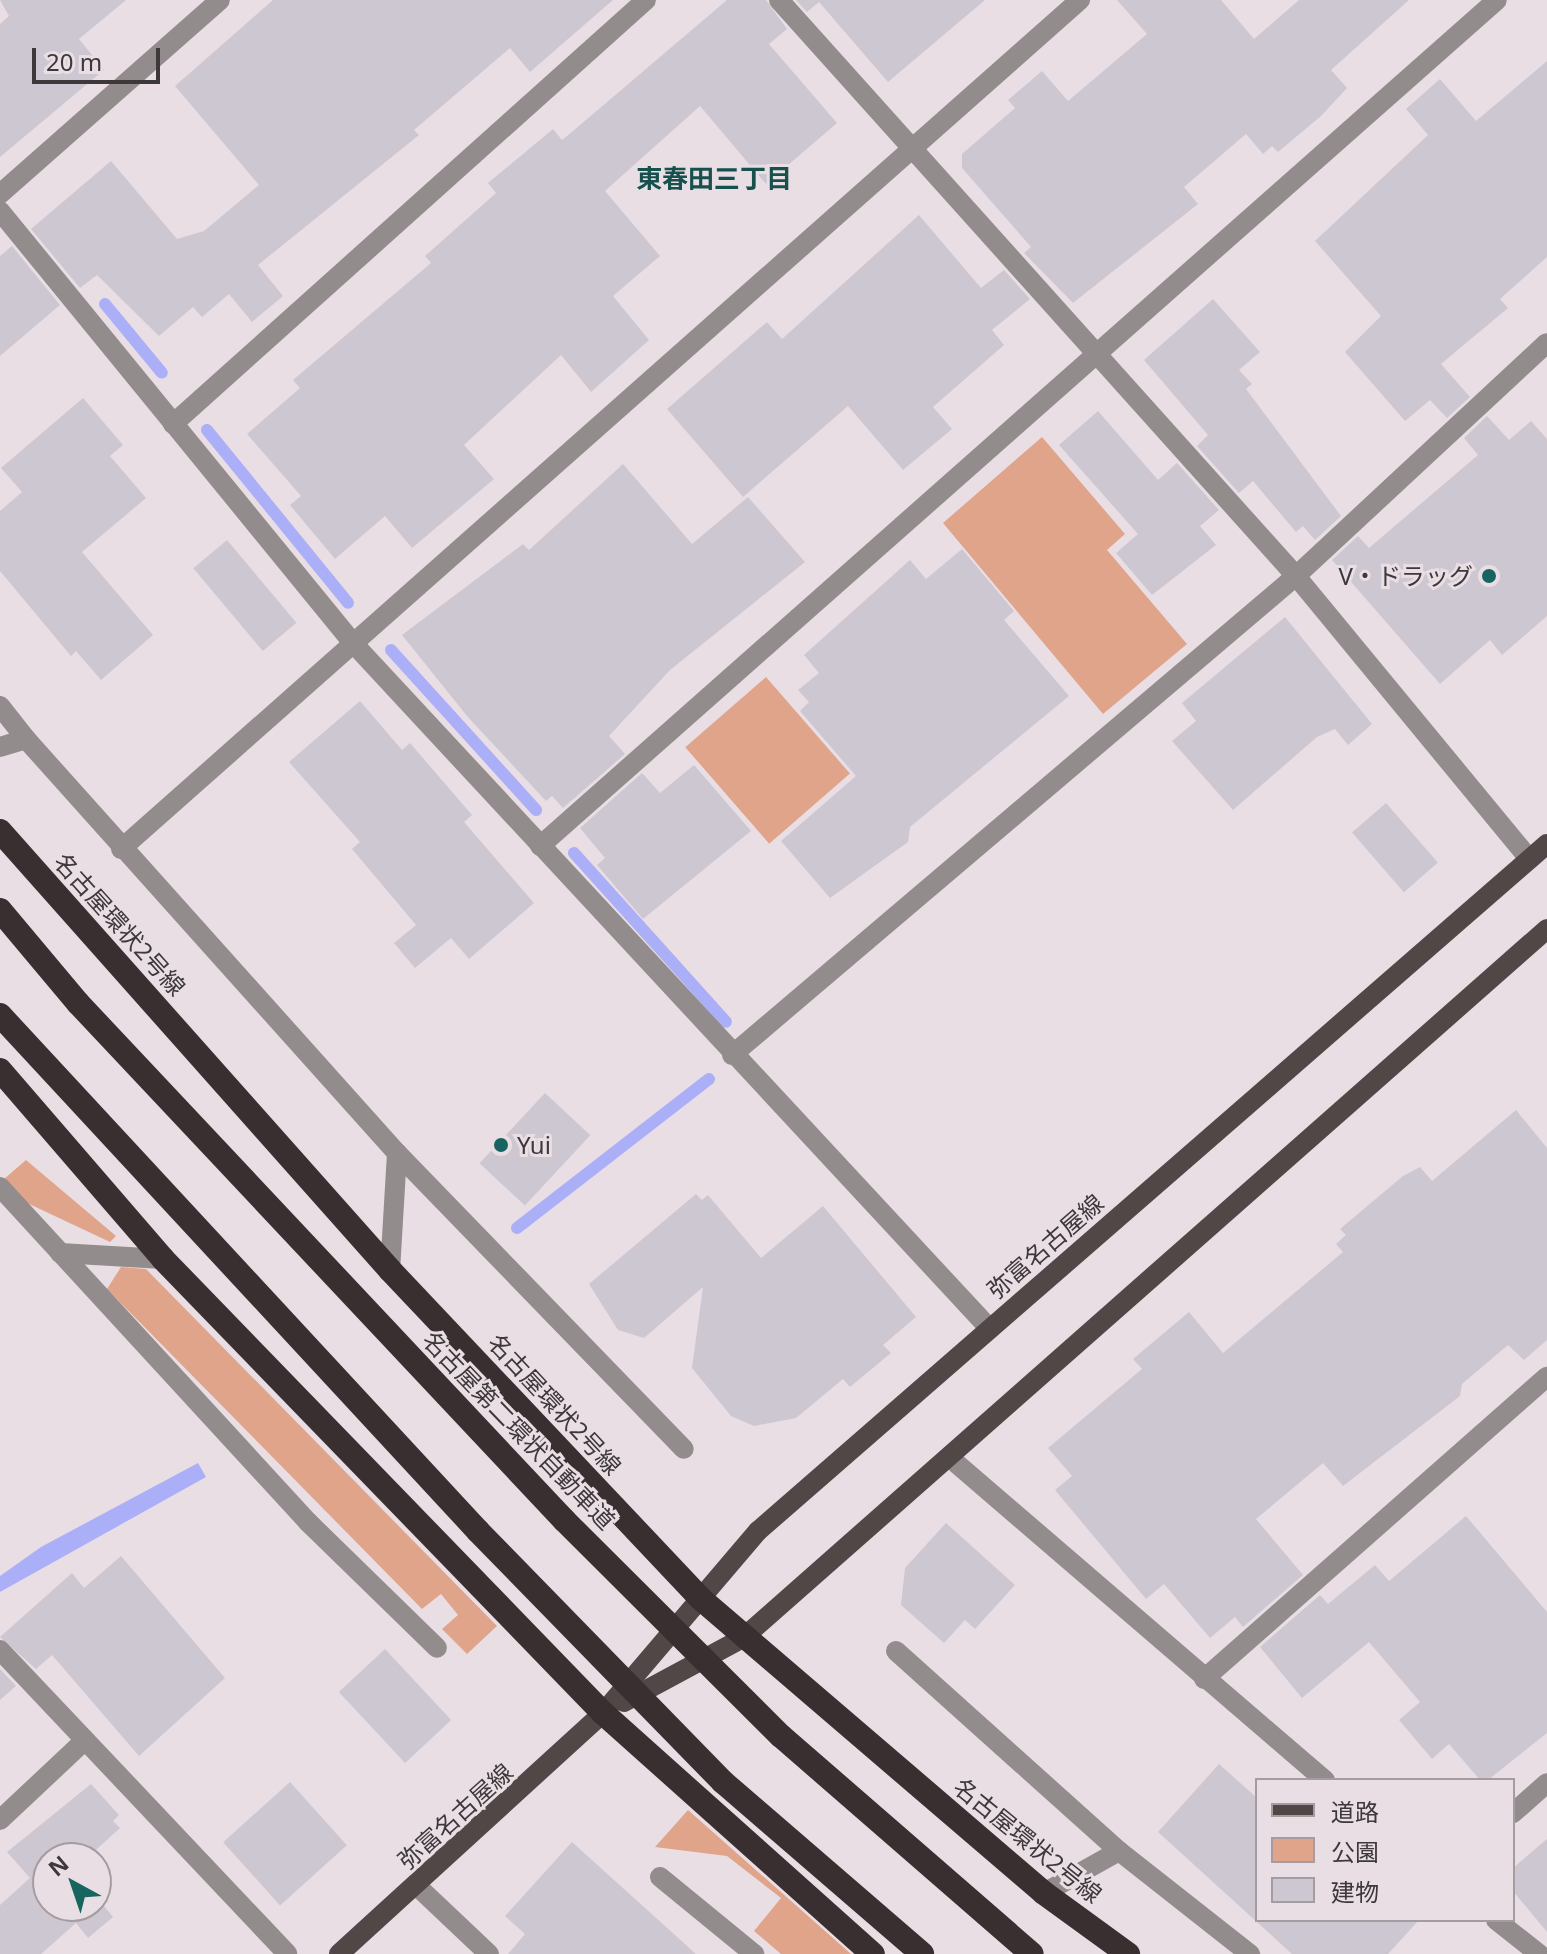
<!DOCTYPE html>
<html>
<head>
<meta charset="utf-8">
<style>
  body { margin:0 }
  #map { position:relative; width:1547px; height:1954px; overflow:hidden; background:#eadee5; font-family:"Noto Sans","Noto Sans JP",sans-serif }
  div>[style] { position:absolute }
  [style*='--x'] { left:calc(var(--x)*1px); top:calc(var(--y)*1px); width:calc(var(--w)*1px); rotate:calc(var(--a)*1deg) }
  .green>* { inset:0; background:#e0a48b; transform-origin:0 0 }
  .water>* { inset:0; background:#abaff8 }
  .stream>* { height:12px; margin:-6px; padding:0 6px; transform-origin:6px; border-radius:6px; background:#abaff8 }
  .building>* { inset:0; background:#cdc7d1; transform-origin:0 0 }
  .minor>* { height:20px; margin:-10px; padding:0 10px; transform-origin:10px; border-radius:10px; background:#928c8c }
  .major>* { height:20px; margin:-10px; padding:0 10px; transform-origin:10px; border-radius:10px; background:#514747 }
  .highway>* { height:24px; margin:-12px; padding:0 12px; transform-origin:12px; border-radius:12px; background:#3a2f30 }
  .highway-bridge>* { height:24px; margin:-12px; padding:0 12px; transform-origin:12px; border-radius:12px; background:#3a2f30 }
  .dots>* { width:22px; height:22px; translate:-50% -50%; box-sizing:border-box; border:4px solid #eadee5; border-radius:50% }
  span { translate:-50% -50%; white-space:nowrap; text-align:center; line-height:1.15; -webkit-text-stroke:6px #eadee5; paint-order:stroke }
  .poi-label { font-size:24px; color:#3d383a }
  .right { translate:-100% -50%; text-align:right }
  .left { translate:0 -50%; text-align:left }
  .street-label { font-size:24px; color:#3d383a }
  .neighbourhood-label { font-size:26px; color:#16514e; font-weight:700 }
  .legend { position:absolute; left:1255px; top:1778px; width:260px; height:144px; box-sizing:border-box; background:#eadee5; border:2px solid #a59ca1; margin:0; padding:10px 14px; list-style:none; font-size:24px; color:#3d383a }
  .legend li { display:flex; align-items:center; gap:16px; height:40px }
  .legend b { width:40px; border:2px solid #a59ca1 }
  .north { position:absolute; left:32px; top:1842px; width:80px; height:80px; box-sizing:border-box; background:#eadee5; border:2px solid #a59ca1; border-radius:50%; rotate:320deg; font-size:22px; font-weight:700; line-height:32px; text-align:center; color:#3d383a }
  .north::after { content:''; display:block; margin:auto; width:28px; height:36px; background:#176460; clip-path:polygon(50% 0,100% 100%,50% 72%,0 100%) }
  .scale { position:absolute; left:32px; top:48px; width:128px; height:36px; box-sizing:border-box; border:4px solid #3d383a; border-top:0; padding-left:10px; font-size:24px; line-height:28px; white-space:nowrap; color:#3d383a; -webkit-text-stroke:6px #eadee5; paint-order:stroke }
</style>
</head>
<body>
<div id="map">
  <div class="green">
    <i style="clip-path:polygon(1042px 437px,1125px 534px,1107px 550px,1187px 644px,1103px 714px,943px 523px)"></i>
    <i style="left:766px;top:677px;width:128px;height:107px;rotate:49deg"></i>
    <i style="clip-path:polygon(26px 1160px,116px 1236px,110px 1242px,25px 1202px,4px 1179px)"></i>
    <i style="clip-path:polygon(121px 1267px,146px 1269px,497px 1626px,467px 1654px,442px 1629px,458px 1615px,441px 1594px,422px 1609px,107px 1289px)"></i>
    <i style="clip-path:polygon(688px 1810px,851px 1954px,781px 1954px,754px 1931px,781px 1898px,727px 1856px,655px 1847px)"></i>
  </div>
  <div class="water">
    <i style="clip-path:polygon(198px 1463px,206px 1477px,0 1592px,0 1576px,41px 1547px)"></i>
  </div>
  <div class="stream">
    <i style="--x:105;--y:304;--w:89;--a:50.4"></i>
    <i style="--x:207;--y:430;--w:223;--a:50.8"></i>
    <i style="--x:391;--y:650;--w:216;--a:47.8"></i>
    <i style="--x:574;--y:853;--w:227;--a:48"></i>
    <i style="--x:517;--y:1228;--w:243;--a:-37.8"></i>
  </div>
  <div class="building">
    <i style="clip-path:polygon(0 0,126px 0,79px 39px,104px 70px,0 157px,0 24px,9px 16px)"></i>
    <i style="clip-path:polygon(273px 0,613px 0,530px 72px,510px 48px,414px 130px,419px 135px,258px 265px,283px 296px,252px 322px,229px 294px,202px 317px,193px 307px,159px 336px,97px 275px,80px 288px,31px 229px,111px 161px,177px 239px,204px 231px,259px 185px,175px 86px)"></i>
    <i style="clip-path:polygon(727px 0,766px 0,787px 29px,769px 44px,837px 123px,766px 184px,700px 106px,605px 191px,660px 256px,613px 296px,649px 340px,591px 392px,561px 355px,464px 445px,494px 479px,412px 548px,385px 516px,335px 559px,290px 505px,301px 496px,247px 434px,300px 388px,293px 380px,431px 263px,425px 256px,496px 193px,488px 183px,553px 129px,562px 140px,573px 131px)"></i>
    <i style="clip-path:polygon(796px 0,985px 0,888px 82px,819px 2px,807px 12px)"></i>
    <i style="clip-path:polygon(1117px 0,1221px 0,1254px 39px,1299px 0,1409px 0,1331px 70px,1347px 88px,1321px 116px,1278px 152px,1272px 146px,1263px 154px,1246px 134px,1184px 187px,1198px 204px,1073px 303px,1024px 253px,1031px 247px,962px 168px,962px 154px,1015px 108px,1008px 100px,1042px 71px,1068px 101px,1147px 34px)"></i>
    <i style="clip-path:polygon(1547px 61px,1547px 257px,1500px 299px,1508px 308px,1441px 364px,1470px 397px,1447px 418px,1430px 400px,1405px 421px,1345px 352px,1381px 316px,1315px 241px,1428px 135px,1406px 109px,1440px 79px,1476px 121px)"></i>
    <i style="clip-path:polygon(919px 215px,981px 288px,1004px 270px,1030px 299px,992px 330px,1004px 345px,933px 407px,952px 429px,903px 470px,848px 406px,743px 497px,667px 409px,767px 322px,782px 339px)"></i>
    <i style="clip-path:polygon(12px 246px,60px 305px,0 356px,0 256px)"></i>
    <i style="clip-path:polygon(1213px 299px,1260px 352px,1239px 370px,1252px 384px,1246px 389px,1341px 516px,1315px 540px,1303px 526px,1296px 532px,1253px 481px,1239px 493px,1197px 446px,1208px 435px,1144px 360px)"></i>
    <i style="clip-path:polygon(83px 398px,123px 445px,110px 456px,146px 498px,82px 552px,153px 635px,101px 680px,76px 651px,71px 656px,0 571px,0 511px,22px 492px,1px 468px)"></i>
    <i style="clip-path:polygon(1098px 411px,1158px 480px,1177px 463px,1219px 510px,1200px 526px,1216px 545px,1152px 595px,1116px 553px,1138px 534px,1059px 445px)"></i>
    <i style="clip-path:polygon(1487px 416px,1509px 440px,1531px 421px,1547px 439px,1547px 616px,1502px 655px,1490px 640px,1440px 684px,1332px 560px,1358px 536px,1369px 548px,1478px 455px,1464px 438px)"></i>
    <i style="clip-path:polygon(623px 464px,692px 544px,748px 497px,805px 562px,670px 670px,609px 736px,625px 754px,563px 808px,552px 796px,546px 801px,467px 716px,402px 635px,523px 544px,529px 550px)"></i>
    <i style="left:227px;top:540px;width:108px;height:44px;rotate:50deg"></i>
    <i style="clip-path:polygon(962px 549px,1014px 611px,1004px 620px,1069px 696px,910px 827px,908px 842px,830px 898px,781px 841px,856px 776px,800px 711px,809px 702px,798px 690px,819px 673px,804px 655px,910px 560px,926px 579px)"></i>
    <i style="clip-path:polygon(1285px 617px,1372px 724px,1348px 745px,1335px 729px,1317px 737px,1233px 810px,1172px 741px,1196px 721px,1182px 703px)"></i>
    <i style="clip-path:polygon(360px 701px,402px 750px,410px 743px,472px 815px,464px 822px,534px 903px,469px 959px,451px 938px,415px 968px,394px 943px,416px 925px,352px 849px,360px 842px,289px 762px)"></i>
    <i style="clip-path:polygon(694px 765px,751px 831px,643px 919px,597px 865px,605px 858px,580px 828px,642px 773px,660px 793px)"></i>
    <i style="left:1386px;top:803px;width:79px;height:45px;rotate:49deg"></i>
    <i style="left:545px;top:1093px;width:62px;height:96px;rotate:43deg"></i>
    <i style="clip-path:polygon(1516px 1110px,1547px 1148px,1547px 1340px,1524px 1360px,1508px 1345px,1462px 1384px,1460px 1396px,1343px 1486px,1323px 1463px,1256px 1519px,1303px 1575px,1243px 1627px,1235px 1617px,1210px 1638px,1164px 1584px,1146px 1599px,1055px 1490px,1072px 1476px,1048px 1448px,1142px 1369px,1133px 1359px,1189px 1312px,1223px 1353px,1343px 1252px,1336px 1244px,1346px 1235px,1340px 1229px,1403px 1176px,1420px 1167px,1432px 1181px)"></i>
    <i style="clip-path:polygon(696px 1194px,702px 1200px,708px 1195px,761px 1258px,823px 1206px,916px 1317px,883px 1345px,891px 1353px,850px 1387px,843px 1379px,796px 1418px,754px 1426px,731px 1416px,692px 1368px,703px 1287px,644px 1338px,618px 1330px,589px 1284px)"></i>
    <i style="clip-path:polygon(1466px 1516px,1547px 1612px,1547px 1733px,1488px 1780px,1480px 1780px,1449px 1744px,1432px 1759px,1399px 1720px,1420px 1702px,1369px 1642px,1302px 1698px,1260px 1647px,1320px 1595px,1328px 1604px,1375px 1565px,1389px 1581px)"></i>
    <i style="clip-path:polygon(946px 1523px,1015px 1585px,975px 1629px,965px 1620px,944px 1643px,901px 1605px,905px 1568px)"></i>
    <i style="clip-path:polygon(121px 1556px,225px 1678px,139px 1756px,52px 1655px,36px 1669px,0 1637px,72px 1573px,84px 1588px)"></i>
    <i style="left:385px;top:1649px;width:97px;height:63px;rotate:47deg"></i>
    <i style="clip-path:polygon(0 1669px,16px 1686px,0 1700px)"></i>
    <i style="clip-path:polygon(1219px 1764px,1257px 1798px,1257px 1920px,1419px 1920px,1388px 1954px,1292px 1954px,1158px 1832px)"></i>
    <i style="left:290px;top:1782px;width:85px;height:90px;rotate:48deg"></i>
    <i style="clip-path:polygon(91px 1784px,119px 1815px,113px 1821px,120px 1828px,87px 1858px,48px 1858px,48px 1906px,96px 1906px,96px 1896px,113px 1917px,88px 1938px,76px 1923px,41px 1954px,0 1954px,0 1905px,30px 1878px,7px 1852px)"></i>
    <i style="clip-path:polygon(1547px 1839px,1547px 1932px,1513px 1891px,1513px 1868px)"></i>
    <i style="clip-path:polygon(572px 1842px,696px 1954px,508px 1954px,525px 1934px,505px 1916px)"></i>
  </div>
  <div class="minor">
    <i style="--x:779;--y:0;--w:774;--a:48.09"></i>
    <i style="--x:1296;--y:576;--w:367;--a:50.5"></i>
    <i style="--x:0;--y:194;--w:293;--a:-41.4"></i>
    <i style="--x:0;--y:211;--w:558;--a:50.75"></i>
    <i style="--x:353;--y:643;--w:936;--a:47.12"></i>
    <i style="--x:173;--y:424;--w:635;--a:-41.87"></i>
    <i style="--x:0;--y:706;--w:42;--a:51.8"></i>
    <i style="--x:0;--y:747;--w:27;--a:-17"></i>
    <i style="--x:26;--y:739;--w:556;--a:48.14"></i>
    <i style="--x:397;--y:1153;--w:117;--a:93.4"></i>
    <i style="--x:540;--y:846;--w:1277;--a:-41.48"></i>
    <i style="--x:121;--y:849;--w:1281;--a:-41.52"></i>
    <i style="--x:732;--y:1055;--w:740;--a:-40.34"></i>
    <i style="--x:1296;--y:576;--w:342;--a:-42.9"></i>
    <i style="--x:397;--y:1153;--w:412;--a:45.9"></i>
    <i style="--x:0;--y:1187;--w:455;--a:47.4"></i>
    <i style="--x:308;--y:1522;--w:180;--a:44.3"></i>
    <i style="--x:60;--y:1253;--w:103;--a:3.3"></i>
    <i style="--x:949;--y:1457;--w:496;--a:40.7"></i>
    <i style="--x:0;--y:1650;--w:418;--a:46.6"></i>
    <i style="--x:896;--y:1651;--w:300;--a:41.9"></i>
    <i style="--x:1119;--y:1851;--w:167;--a:38.2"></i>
    <i style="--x:1204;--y:1679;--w:457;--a:-41.4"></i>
    <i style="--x:1513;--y:1813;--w:45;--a:-41.4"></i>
    <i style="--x:0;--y:1820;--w:115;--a:-43.2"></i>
    <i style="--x:660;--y:1877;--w:122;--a:39.3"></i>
    <i style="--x:417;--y:1886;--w:99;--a:43.4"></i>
    <i style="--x:1044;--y:1893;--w:86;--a:-29.2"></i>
    <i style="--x:1496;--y:1920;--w:55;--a:38.3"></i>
  </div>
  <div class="major">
    <i style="--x:624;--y:1702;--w:135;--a:-28.3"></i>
    <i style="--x:743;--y:1638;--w:1072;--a:-41.41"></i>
    <i style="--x:339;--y:1954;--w:357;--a:-42.4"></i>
    <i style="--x:603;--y:1713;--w:239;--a:-49.6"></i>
    <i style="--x:758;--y:1531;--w:1046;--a:-41.05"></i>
  </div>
  <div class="highway">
    <i style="--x:0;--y:831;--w:587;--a:48.38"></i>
    <i style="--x:390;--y:1270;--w:453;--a:46.6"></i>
    <i style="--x:701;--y:1599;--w:452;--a:40.6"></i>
    <i style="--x:1044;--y:1893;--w:104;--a:36"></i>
    <i style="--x:0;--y:1070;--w:250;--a:49.2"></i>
    <i style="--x:163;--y:1259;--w:632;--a:45.9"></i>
    <i style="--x:603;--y:1713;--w:362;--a:41.8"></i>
  </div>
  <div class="highway-bridge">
    <i style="--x:0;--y:910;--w:121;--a:50"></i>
    <i style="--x:78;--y:1003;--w:710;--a:46.77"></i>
    <i style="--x:564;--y:1520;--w:306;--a:44.9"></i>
    <i style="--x:781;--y:1736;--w:332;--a:41"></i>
    <i style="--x:0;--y:1015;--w:703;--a:47.19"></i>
    <i style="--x:478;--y:1531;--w:351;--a:45.7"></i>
    <i style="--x:723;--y:1782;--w:263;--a:40.8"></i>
  </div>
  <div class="dots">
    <i style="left:1489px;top:576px;background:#176460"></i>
    <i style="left:501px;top:1145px;background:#176460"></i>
  </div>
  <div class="poi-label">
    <span class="right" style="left:1473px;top:576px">V・ドラッグ</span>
    <span class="left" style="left:517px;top:1145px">Yui</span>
  </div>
  <div class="street-label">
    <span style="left:120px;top:924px;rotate:48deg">名古屋環状2号線</span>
    <span style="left:1045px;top:1246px;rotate:-41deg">弥富名古屋線</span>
    <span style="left:555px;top:1404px;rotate:47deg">名古屋環状2号線</span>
    <span style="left:519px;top:1430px;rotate:46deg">名古屋第二環状自動車道</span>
    <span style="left:455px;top:1816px;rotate:-42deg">弥富名古屋線</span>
    <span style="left:1028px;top:1840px;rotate:39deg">名古屋環状2号線</span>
  </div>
  <div class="neighbourhood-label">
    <span style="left:714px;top:179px">東春田三丁目</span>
  </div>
  <ul class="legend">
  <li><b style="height:10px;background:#514747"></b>道路</li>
  <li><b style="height:22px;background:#e0a48b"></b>公園</li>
  <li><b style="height:22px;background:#cdc7d1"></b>建物</li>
  </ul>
  <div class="north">N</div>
  <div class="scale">20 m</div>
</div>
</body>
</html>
